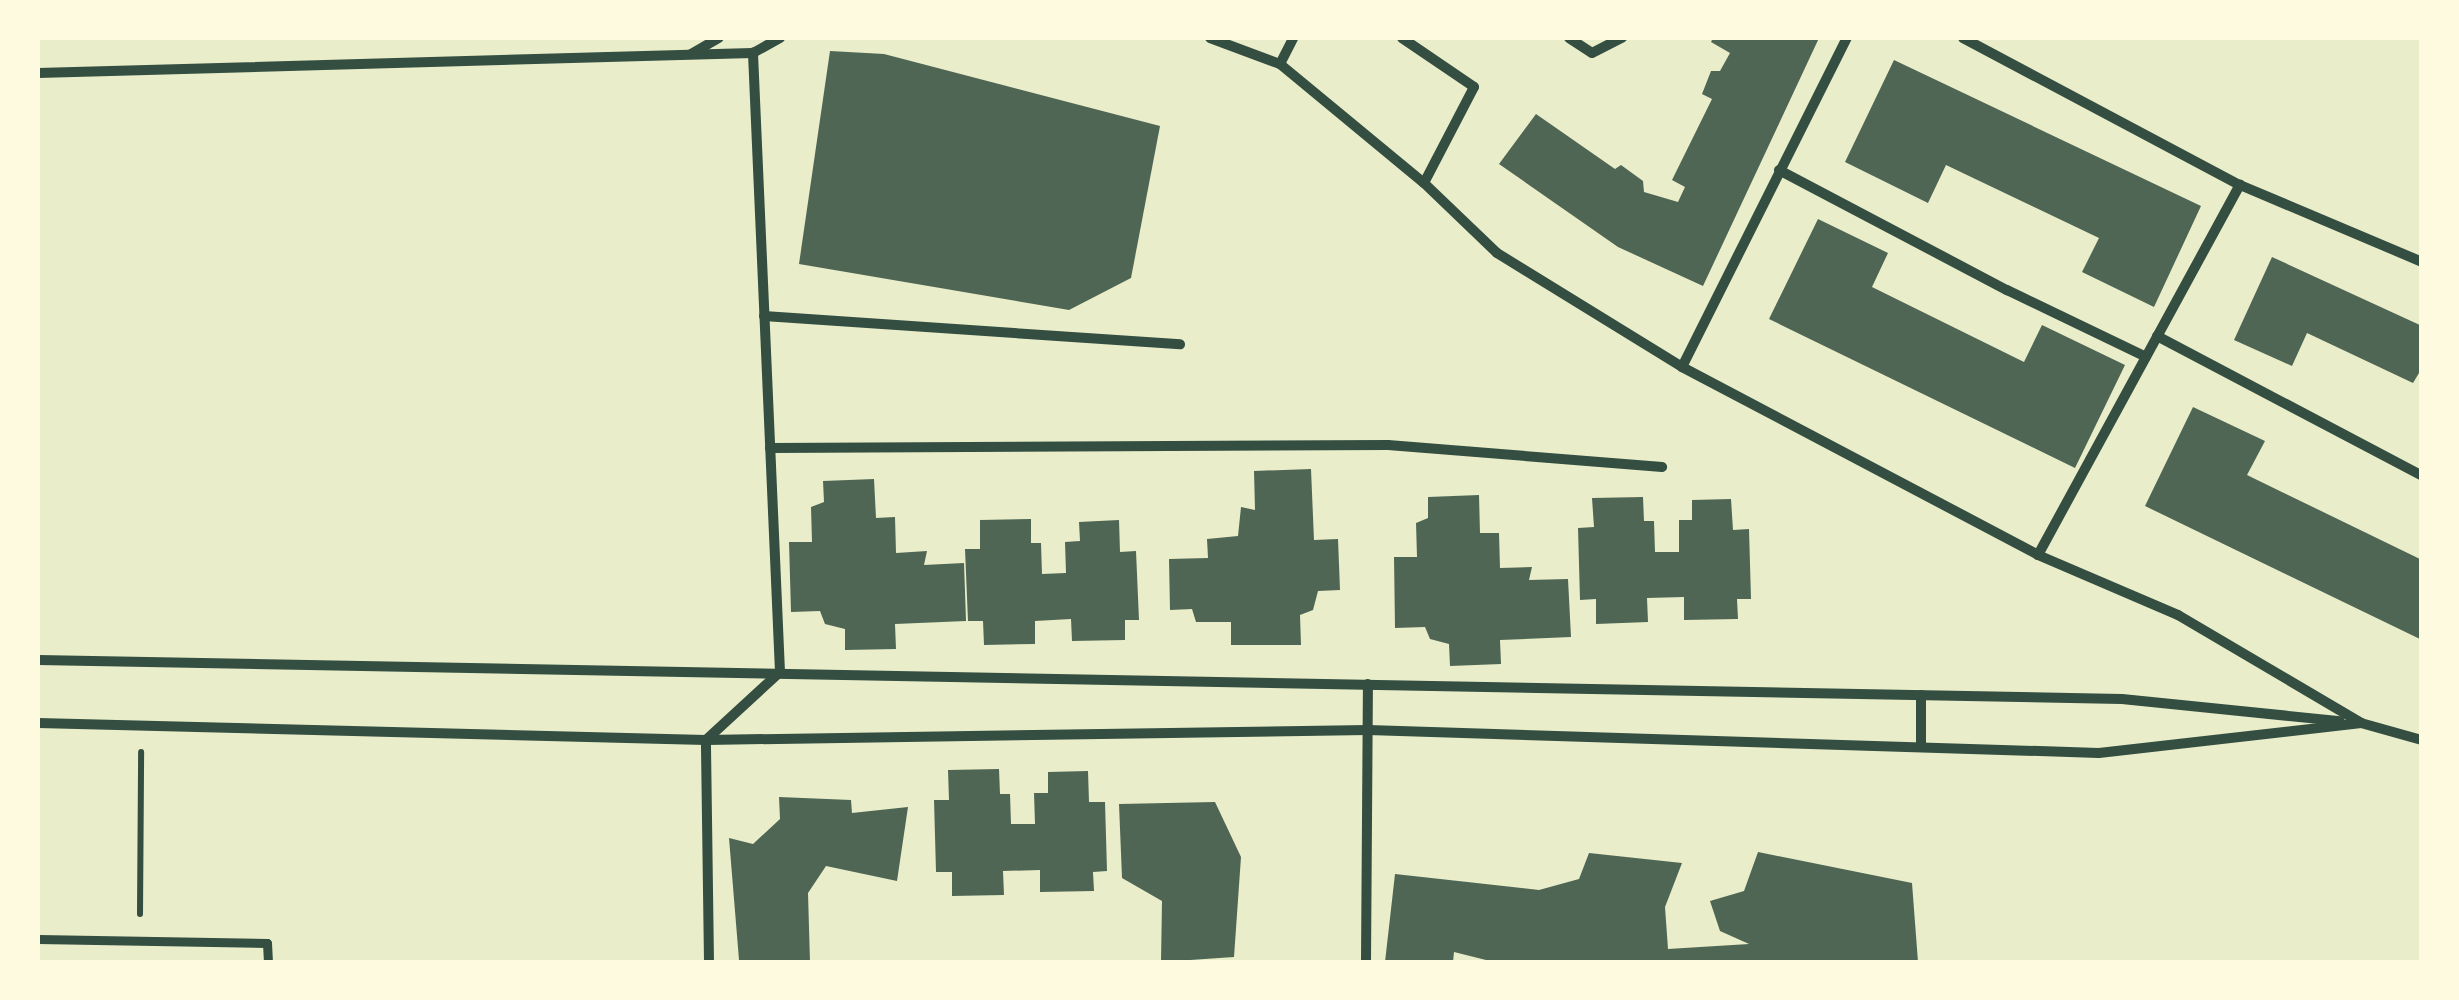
<!DOCTYPE html>
<html>
<head>
<meta charset="utf-8">
<style>
  body { margin:0 }
  #map { position:relative; width:2459px; height:1000px; overflow:hidden; background:#e9edc9; font-family:Roboto,sans-serif }
  div>[style] { position:absolute }
  [style*='--x'] { left:calc(var(--x)*1px); top:calc(var(--y)*1px); width:calc(var(--w)*1px); rotate:calc(var(--a)*1deg) }
  .building>* { inset:0; background:#4f6655 }
  .path>* { height:6px; margin:-3px; padding:0 3px; transform-origin:3px; border-radius:3px; background:#344e41 }
  .pedestrian>* { height:9px; margin:-4.5px; padding:0 4.5px; transform-origin:4.5px; border-radius:4.5px; background:#344e41 }
  .minor>* { height:10px; margin:-5px; padding:0 5px; transform-origin:5px; border-radius:5px; background:#344e41 }
  span { translate:-50% -50%; white-space:nowrap; text-align:center; line-height:1.15; -webkit-text-stroke:9px #fefae0; paint-order:stroke }
  .frame { position:absolute; inset:0; border:40px solid #fefae0; pointer-events:none }
</style>
</head>
<body>
<div id="map">
  <div class="building">
    <i style="clip-path:polygon(1713px 38px,1819px 38px,1703px 286px,1618px 247px,1499px 164px,1536px 114px,1615px 169px,1621px 165px,1643px 181px,1644px 192px,1678px 202px,1685px 187px,1672px 180px,1712px 99px,1702px 94px,1711px 71px,1720px 71px,1730px 53px,1711px 42px)"></i>
    <i style="clip-path:polygon(830px 51px,884px 54px,1160px 126px,1131px 278px,1069px 310px,799px 264px)"></i>
    <i style="clip-path:polygon(1894px 60px,2201px 206px,2154px 307px,2082px 272px,2099px 238px,1946px 165px,1928px 203px,1845px 162px)"></i>
    <i style="clip-path:polygon(1818px 219px,1888px 253px,1872px 287px,2024px 362px,2042px 325px,2125px 365px,2075px 468px,1769px 319px)"></i>
    <i style="clip-path:polygon(2272px 257px,2422px 326px,2422px 368px,2413px 383px,2307px 333px,2292px 366px,2234px 340px)"></i>
    <i style="clip-path:polygon(2193px 407px,2265px 441px,2247px 475px,2422px 560px,2422px 640px,2145px 506px)"></i>
    <i style="clip-path:polygon(1311px 469px,1314px 540px,1338px 539px,1340px 590px,1318px 591px,1313px 610px,1300px 615px,1301px 645px,1231px 645px,1231px 622px,1196px 622px,1192px 609px,1170px 610px,1169px 559px,1208px 558px,1207px 539px,1238px 536px,1241px 507px,1255px 510px,1254px 471px)"></i>
    <i style="clip-path:polygon(874px 479px,876px 518px,895px 517px,896px 553px,927px 551px,924px 565px,964px 563px,966px 621px,895px 624px,896px 649px,845px 650px,845px 629px,825px 624px,820px 611px,791px 612px,789px 542px,812px 542px,811px 507px,824px 502px,823px 481px)"></i>
    <i style="clip-path:polygon(1479px 495px,1480px 533px,1499px 533px,1500px 568px,1532px 567px,1529px 580px,1568px 579px,1571px 637px,1500px 640px,1501px 664px,1450px 666px,1449px 644px,1430px 639px,1425px 627px,1395px 628px,1394px 557px,1417px 557px,1416px 523px,1428px 518px,1428px 497px)"></i>
    <i style="clip-path:polygon(1643px 497px,1644px 521px,1654px 521px,1655px 552px,1679px 552px,1679px 520px,1692px 520px,1692px 500px,1731px 499px,1733px 530px,1749px 529px,1751px 599px,1737px 599px,1738px 619px,1684px 620px,1684px 597px,1647px 598px,1648px 622px,1596px 624px,1596px 599px,1580px 600px,1578px 528px,1594px 527px,1592px 498px)"></i>
    <i style="clip-path:polygon(1031px 519px,1031px 543px,1041px 543px,1042px 574px,1066px 573px,1065px 542px,1080px 541px,1079px 522px,1119px 520px,1120px 552px,1136px 551px,1139px 620px,1125px 620px,1125px 640px,1072px 641px,1071px 619px,1035px 621px,1035px 644px,984px 645px,983px 621px,968px 621px,965px 549px,980px 549px,980px 520px)"></i>
    <i style="clip-path:polygon(999px 769px,1000px 794px,1010px 794px,1011px 824px,1035px 824px,1034px 793px,1048px 793px,1048px 772px,1088px 771px,1089px 802px,1105px 802px,1107px 871px,1093px 872px,1094px 891px,1040px 892px,1040px 870px,1003px 871px,1004px 895px,952px 896px,952px 872px,936px 872px,934px 800px,949px 800px,948px 770px)"></i>
    <i style="clip-path:polygon(779px 797px,851px 800px,852px 813px,908px 807px,897px 881px,826px 866px,808px 893px,810px 962px,739px 960px,729px 838px,753px 844px,780px 819px)"></i>
    <i style="clip-path:polygon(1215px 802px,1241px 857px,1234px 957px,1161px 962px,1162px 901px,1122px 878px,1119px 804px)"></i>
    <i style="clip-path:polygon(1758px 852px,1912px 883px,1918px 962px,1494px 962px,1454px 952px,1453px 962px,1385px 962px,1395px 874px,1539px 890px,1579px 879px,1589px 853px,1682px 863px,1665px 907px,1668px 949px,1749px 944px,1720px 931px,1710px 901px,1744px 891px)"></i>
  </div>
  <div class="path">
    <i style="--x:140;--y:914;--w:162;--a:-89.6"></i>
  </div>
  <div class="pedestrian">
    <i style="--x:38;--y:939;--w:229;--a:1"></i>
    <i style="--x:267;--y:943;--w:19;--a:87"></i>
  </div>
  <div class="minor">
    <i style="--x:1210;--y:38;--w:75;--a:20.4"></i>
    <i style="--x:1280;--y:64;--w:187;--a:39.6"></i>
    <i style="--x:1424;--y:183;--w:101;--a:43.8"></i>
    <i style="--x:1497;--y:253;--w:217;--a:31.6"></i>
    <i style="--x:1682;--y:367;--w:403;--a:27.8"></i>
    <i style="--x:2038;--y:555;--w:152;--a:23.2"></i>
    <i style="--x:2178;--y:615;--w:212;--a:30.5"></i>
    <i style="--x:2361;--y:723;--w:63;--a:15.6"></i>
    <i style="--x:1402;--y:38;--w:87;--a:34.2"></i>
    <i style="--x:1474;--y:87;--w:108;--a:117.5"></i>
    <i style="--x:1569;--y:38;--w:27;--a:33"></i>
    <i style="--x:1592;--y:53;--w:34;--a:-27"></i>
    <i style="--x:1963;--y:38;--w:314;--a:28"></i>
    <i style="--x:2240;--y:185;--w:198;--a:22.9"></i>
    <i style="--x:691;--y:54;--w:32;--a:-30"></i>
    <i style="--x:1280;--y:64;--w:29;--a:-63"></i>
    <i style="--x:38;--y:73;--w:715;--a:-1.6"></i>
    <i style="--x:753;--y:53;--w:31;--a:-29"></i>
    <i style="--x:1779;--y:170;--w:258;--a:27.8"></i>
    <i style="--x:2007;--y:290;--w:154;--a:25.7"></i>
    <i style="--x:764;--y:316;--w:417;--a:3.9"></i>
    <i style="--x:2157;--y:336;--w:300;--a:27.8"></i>
    <i style="--x:1682;--y:367;--w:368;--a:-63.4"></i>
    <i style="--x:770;--y:448;--w:618;--a:-0.28"></i>
    <i style="--x:1388;--y:445;--w:275;--a:4.6"></i>
    <i style="--x:2038;--y:555;--w:422;--a:-61.4"></i>
    <i style="--x:38;--y:660;--w:2084;--a:1.07"></i>
    <i style="--x:2122;--y:699;--w:219;--a:5.8"></i>
    <i style="--x:38;--y:723;--w:668;--a:1.46"></i>
    <i style="--x:706;--y:740;--w:662;--a:-0.87"></i>
    <i style="--x:1368;--y:730;--w:731;--a:1.8"></i>
    <i style="--x:2099;--y:753;--w:264;--a:-6.5"></i>
    <i style="--x:1921;--y:747;--w:52;--a:-90"></i>
    <i style="--x:709;--y:962;--w:222;--a:-90.8"></i>
    <i style="--x:706;--y:740;--w:100;--a:-42.6"></i>
    <i style="--x:780;--y:672;--w:620;--a:-92.5"></i>
    <i style="--x:1366;--y:962;--w:278;--a:-89.6"></i>
  </div>
  <div class="frame"></div>
</div>
</body>
</html>
